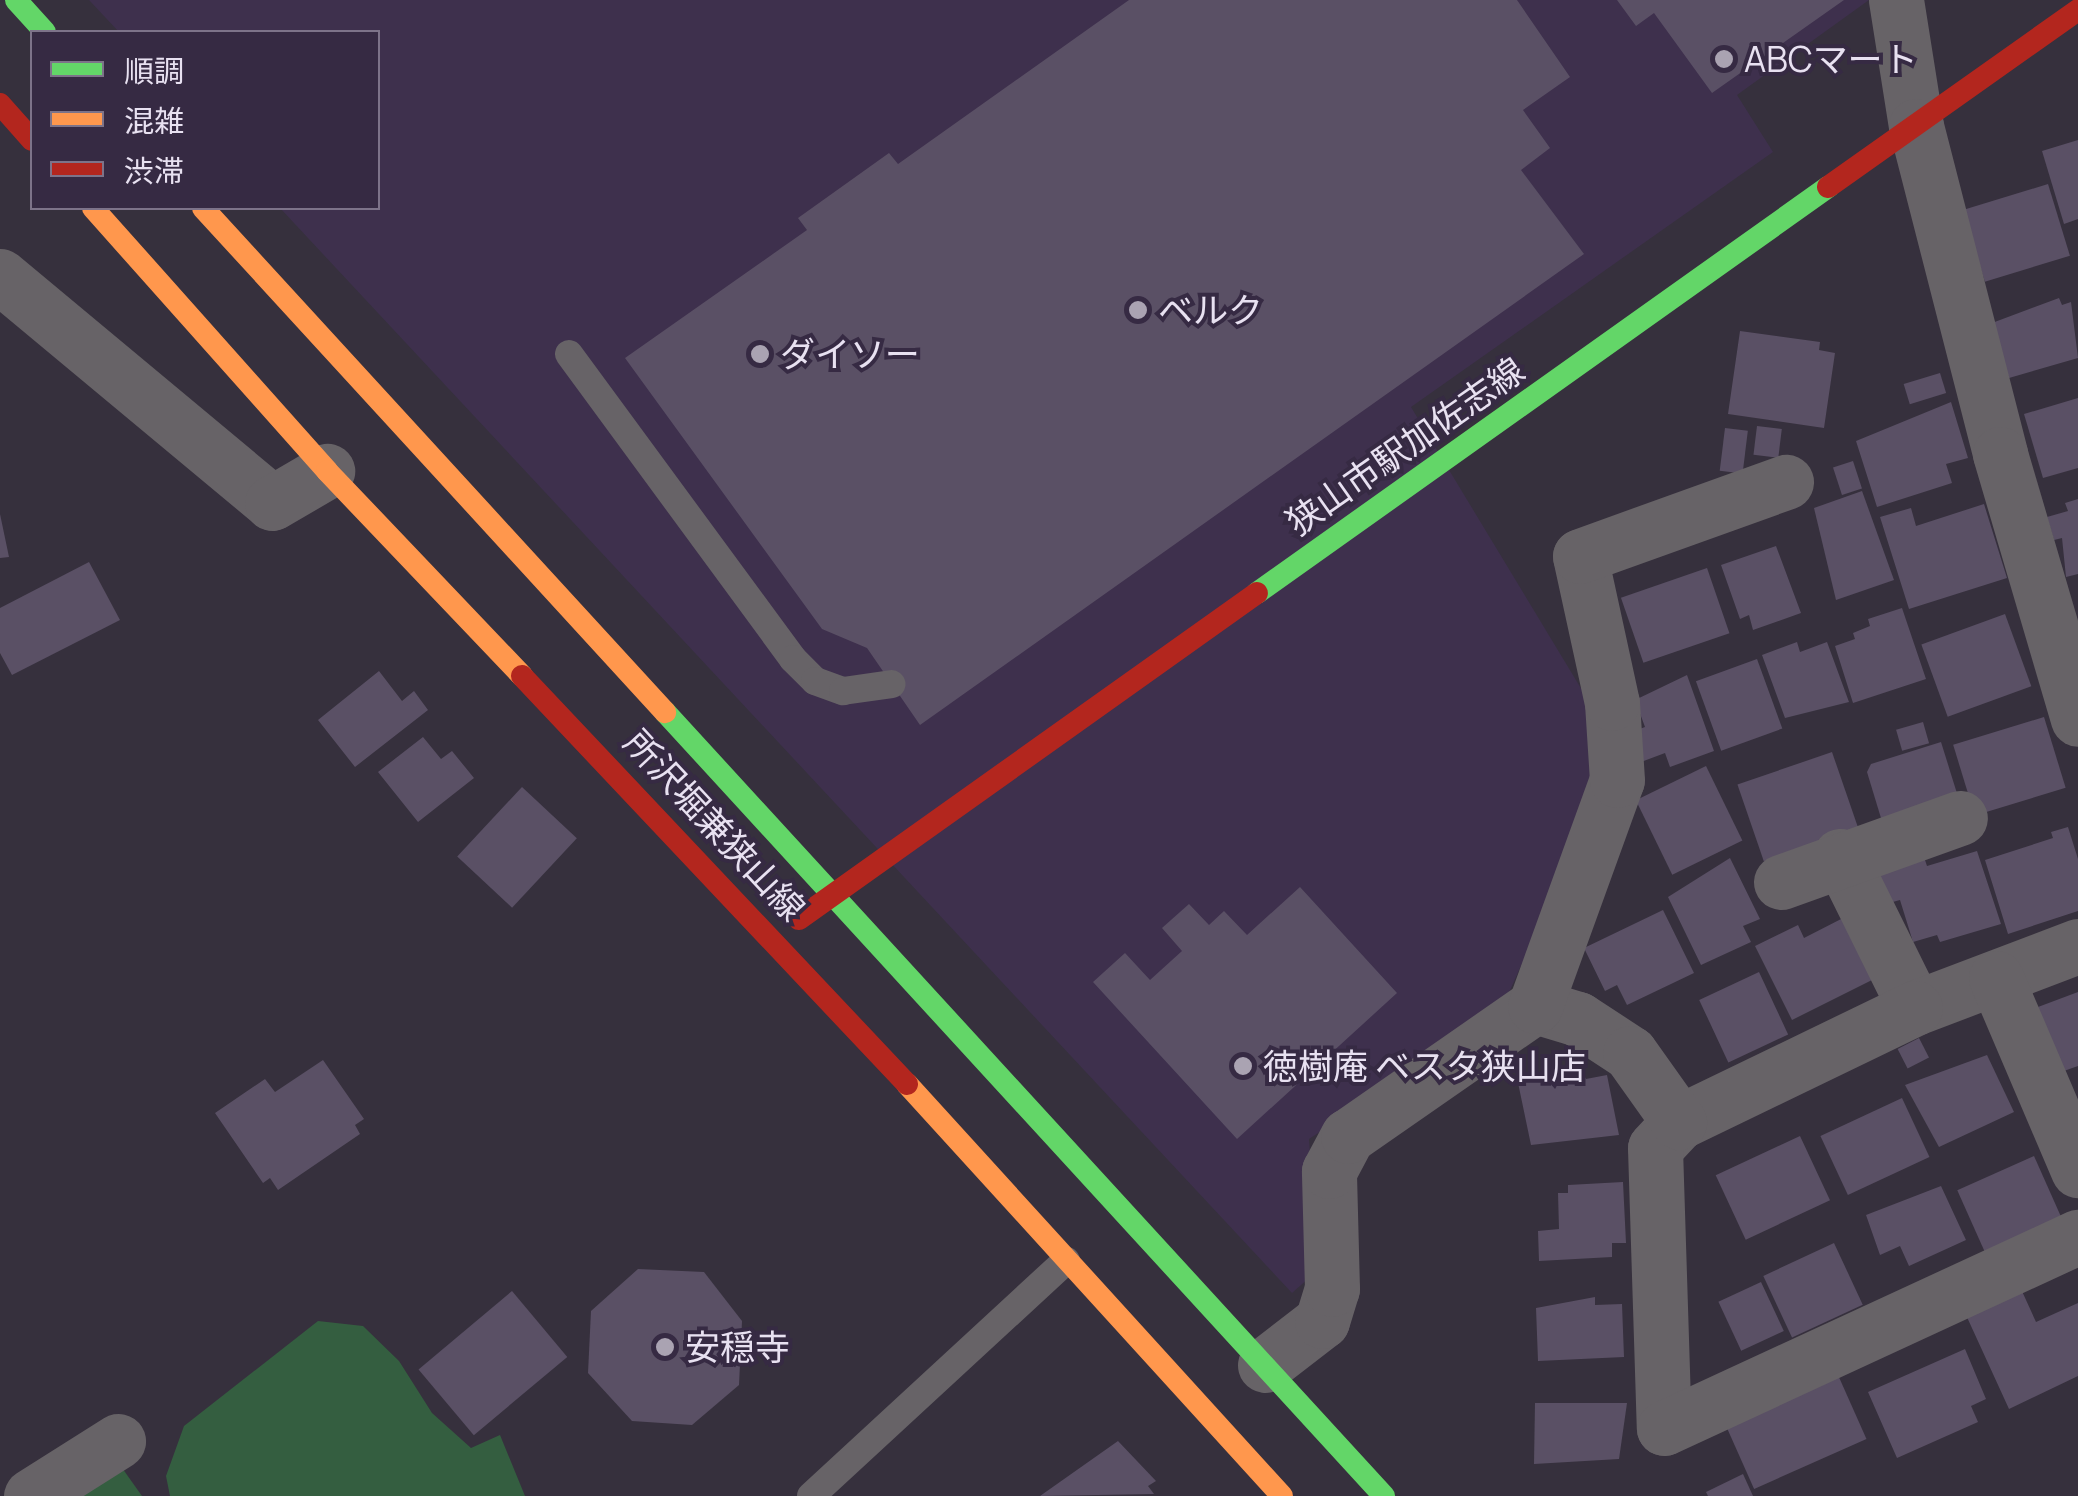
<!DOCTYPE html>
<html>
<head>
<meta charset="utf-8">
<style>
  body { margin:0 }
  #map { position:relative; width:2078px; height:1496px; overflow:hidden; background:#36303d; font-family:Manrope,"Noto Sans JP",sans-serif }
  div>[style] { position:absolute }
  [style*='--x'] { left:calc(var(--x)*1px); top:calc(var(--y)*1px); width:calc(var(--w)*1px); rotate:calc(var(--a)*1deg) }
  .built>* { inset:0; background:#3e304d }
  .green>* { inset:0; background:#345e40 }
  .building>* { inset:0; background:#5a5065; transform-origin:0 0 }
  .lane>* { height:28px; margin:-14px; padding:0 14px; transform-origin:14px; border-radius:14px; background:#676367 }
  .street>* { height:55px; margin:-27.5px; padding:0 27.5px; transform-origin:27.5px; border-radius:27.5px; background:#676367 }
  .fast>* { height:22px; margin:-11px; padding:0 11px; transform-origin:11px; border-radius:11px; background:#63d668 }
  .slow>* { height:22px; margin:-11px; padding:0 11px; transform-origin:11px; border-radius:11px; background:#ff974d }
  .jam>* { height:22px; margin:-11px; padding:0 11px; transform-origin:11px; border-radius:11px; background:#b3261e }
  .dots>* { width:28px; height:28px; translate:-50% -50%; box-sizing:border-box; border:5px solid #362a43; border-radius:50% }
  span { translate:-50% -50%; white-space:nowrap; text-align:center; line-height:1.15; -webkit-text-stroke:8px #362a43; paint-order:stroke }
  .poi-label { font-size:35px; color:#e8e1f1 }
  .left { translate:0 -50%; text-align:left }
  .street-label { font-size:35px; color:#e8e1f1 }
  .legend { position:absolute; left:30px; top:30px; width:350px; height:180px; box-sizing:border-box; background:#362a43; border:2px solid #7d7389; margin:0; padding:12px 18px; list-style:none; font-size:30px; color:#e8e1f1 }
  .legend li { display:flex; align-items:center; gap:20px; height:50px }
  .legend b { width:50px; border:2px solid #7d7389 }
</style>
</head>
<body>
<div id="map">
  <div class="built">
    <i style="clip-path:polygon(89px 0,1869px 0,1737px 95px,1773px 152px,1411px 407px,1588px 700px,1604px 780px,1499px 1015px,1309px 1139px,1318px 1270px,1292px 1293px,280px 208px,378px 208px,378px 32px,119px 32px)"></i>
  </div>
  <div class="green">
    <i style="clip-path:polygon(318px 1321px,363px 1326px,399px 1361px,432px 1413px,471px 1448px,500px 1435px,525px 1496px,170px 1496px,166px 1476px,184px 1426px)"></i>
    <i style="clip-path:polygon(115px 1458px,142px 1496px,53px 1496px)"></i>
  </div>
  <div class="building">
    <i style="clip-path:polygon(1129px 0,1517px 0,1570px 77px,1523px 110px,1550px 148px,1521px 170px,1584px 254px,920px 725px,867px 648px,822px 629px,625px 358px,807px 230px,798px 218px,889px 153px,898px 164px)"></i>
    <i style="clip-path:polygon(1617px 0,1844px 0,1712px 93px,1654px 13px,1636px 26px)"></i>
    <i style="clip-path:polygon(2078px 140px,2078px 219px,2064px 224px,2042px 151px)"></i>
    <i style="left:2048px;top:184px;width:75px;height:89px;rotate:73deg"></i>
    <i style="clip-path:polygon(2059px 298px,2062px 305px,2071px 302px,2078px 358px,2009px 378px,1992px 323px)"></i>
    <i style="clip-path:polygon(1740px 331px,1820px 342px,1819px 350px,1835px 353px,1824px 428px,1728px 414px)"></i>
    <i style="left:1940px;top:373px;width:21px;height:38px;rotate:73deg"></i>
    <i style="clip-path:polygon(2078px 398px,2078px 468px,2043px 478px,2024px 414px)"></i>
    <i style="clip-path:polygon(1951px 402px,1968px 458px,1946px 464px,1952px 483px,1877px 507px,1856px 441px)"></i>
    <i style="left:1757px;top:426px;width:25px;height:29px;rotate:7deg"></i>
    <i style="left:1725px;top:428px;width:23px;height:43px;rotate:7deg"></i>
    <i style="left:1853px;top:461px;width:29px;height:21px;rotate:72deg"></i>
    <i style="clip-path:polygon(1862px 491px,1894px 580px,1836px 600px,1814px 508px)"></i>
    <i style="clip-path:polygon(2078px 499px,2078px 574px,2066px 577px,2062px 538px,2054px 540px,2047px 517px,2068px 511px,2065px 503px)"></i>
    <i style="clip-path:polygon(1984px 504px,2007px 578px,1909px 609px,1880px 517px,1911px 508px,1916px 526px)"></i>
    <i style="clip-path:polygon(0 514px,9px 557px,0 558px)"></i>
    <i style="clip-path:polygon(1776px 546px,1801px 613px,1753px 630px,1749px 615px,1740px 619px,1721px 565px)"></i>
    <i style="clip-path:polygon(89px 562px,120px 620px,12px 675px,0 653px,0 608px)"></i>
    <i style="left:1707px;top:568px;width:69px;height:91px;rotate:71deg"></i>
    <i style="clip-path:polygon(1902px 608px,1926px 679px,1853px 703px,1835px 646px,1855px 639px,1853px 633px,1870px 626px,1868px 619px)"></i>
    <i style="left:2005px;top:614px;width:77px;height:89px;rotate:70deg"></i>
    <i style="clip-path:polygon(1797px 642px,1800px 652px,1827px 642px,1849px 702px,1785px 718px,1762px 655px)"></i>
    <i style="left:1757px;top:659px;width:74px;height:65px;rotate:70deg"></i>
    <i style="clip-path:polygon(379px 671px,402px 701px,414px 691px,428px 710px,355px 767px,318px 720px)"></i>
    <i style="clip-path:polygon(1687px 675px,1714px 751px,1670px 767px,1665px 753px,1641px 762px,1637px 730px,1645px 727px,1635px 700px)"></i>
    <i style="left:2044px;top:717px;width:74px;height:95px;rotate:73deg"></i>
    <i style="left:1923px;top:722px;width:22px;height:28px;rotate:74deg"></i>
    <i style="clip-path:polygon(423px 737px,441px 759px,452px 751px,474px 778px,418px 822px,378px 772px)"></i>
    <i style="clip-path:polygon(1941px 742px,1960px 803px,1884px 828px,1867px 772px,1871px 764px)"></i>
    <i style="left:1832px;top:752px;width:81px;height:100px;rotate:71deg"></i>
    <i style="left:1706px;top:766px;width:83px;height:78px;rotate:64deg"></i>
    <i style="left:522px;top:787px;width:75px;height:95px;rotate:43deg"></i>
    <i style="clip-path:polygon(2068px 827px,2078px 859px,2078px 911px,2008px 934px,1985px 860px,2053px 838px,2051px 832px)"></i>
    <i style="clip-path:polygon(1921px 848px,1927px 866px,1977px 851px,2001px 924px,1940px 942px,1937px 935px,1913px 942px,1900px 900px,1889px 903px,1875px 862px)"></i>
    <i style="clip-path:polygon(1730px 858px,1760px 919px,1743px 926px,1751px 942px,1701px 965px,1668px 897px)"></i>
    <i style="clip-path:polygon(1300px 887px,1397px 993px,1237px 1139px,1093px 982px,1125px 953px,1150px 980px,1182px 951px,1162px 928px,1189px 904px,1209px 925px,1224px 911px,1247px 935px)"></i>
    <i style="clip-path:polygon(1663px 910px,1694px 973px,1627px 1005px,1617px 985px,1605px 991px,1584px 948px)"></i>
    <i style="clip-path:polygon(1845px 917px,1876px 978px,1792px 1020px,1755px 946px,1798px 925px,1804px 938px)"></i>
    <i style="left:1759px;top:972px;width:69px;height:66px;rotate:65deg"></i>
    <i style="clip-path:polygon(2078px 992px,2078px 1066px,2061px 1072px,2038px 1007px)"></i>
    <i style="left:1919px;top:1038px;width:22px;height:24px;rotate:63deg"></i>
    <i style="clip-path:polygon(1987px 1055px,2014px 1112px,1939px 1147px,1905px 1085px)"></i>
    <i style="clip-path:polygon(323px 1060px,364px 1119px,355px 1125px,360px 1134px,278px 1190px,270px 1178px,263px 1183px,215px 1113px,265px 1079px,275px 1092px)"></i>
    <i style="clip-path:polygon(1578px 1065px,1586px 1079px,1607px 1075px,1619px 1135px,1531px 1145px,1517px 1078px)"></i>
    <i style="left:1902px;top:1098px;width:65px;height:90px;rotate:65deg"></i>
    <i style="left:1800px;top:1136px;width:71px;height:93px;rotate:65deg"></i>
    <i style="left:2034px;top:1156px;width:70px;height:84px;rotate:66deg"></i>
    <i style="clip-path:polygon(1623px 1182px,1626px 1243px,1612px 1243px,1612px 1257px,1539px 1261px,1538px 1231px,1559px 1229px,1558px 1193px,1568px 1193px,1568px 1185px)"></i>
    <i style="clip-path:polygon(1941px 1186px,1966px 1240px,1909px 1266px,1900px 1246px,1880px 1255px,1866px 1215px)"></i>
    <i style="left:1834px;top:1243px;width:68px;height:78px;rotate:65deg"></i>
    <i style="clip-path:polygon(638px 1269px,704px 1272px,742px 1321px,739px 1385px,692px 1425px,632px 1421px,588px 1373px,591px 1311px)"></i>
    <i style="left:1761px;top:1282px;width:54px;height:47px;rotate:65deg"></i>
    <i style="clip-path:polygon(2021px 1289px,2036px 1322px,2078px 1303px,2078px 1376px,2009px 1409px,1966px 1315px)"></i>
    <i style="left:512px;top:1291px;width:86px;height:122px;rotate:50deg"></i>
    <i style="clip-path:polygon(1595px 1297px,1595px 1305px,1622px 1304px,1624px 1357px,1538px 1361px,1536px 1308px)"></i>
    <i style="clip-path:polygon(1965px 1349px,1986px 1399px,1971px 1406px,1978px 1422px,1897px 1458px,1868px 1392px)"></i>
    <i style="left:1838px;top:1375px;width:70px;height:123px;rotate:66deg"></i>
    <i style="clip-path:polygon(1535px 1403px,1627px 1403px,1619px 1459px,1534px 1464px)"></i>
    <i style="clip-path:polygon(1118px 1441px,1156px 1481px,1148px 1486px,1154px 1494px,1040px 1496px)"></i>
    <i style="clip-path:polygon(1743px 1474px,1753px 1496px,1708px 1496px,1706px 1492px)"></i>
  </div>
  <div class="lane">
    <i style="--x:569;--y:354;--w:378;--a:53.7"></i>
    <i style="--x:793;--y:659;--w:31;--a:45"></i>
    <i style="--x:815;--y:681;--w:30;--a:20"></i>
    <i style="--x:843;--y:691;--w:49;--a:-8.1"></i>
    <i style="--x:811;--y:1496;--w:347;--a:-42.7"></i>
  </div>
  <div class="street">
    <i style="--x:1896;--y:0;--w:128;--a:81"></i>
    <i style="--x:1916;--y:126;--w:339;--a:75.6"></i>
    <i style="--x:2000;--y:454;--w:276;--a:73.6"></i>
    <i style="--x:0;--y:276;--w:354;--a:39.8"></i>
    <i style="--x:272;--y:503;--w:64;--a:-30.2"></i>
    <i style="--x:1840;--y:856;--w:169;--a:63.7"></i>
    <i style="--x:1781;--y:882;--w:190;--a:-19.7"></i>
    <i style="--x:2078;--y:946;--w:174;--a:159.2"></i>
    <i style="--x:1915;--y:1008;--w:262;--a:154.2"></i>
    <i style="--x:1679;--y:1122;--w:35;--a:133"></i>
    <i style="--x:1655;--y:1148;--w:280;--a:88.2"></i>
    <i style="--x:1664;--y:1428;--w:456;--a:-24.8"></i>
    <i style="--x:1996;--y:978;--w:209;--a:66.9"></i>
    <i style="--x:1535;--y:1006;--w:45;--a:16.8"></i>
    <i style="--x:1578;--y:1019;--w:62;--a:33.2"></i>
    <i style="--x:1630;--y:1053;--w:85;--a:54.6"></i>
    <i style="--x:1265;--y:1365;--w:72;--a:-37.7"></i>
    <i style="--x:1322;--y:1321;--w:34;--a:-73"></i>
    <i style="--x:1332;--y:1289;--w:118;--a:-91.5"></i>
    <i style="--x:1329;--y:1171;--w:40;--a:-62"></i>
    <i style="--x:1348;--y:1136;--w:228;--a:-34.8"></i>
    <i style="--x:1535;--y:1006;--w:240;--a:-70.1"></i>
    <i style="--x:1617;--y:780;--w:77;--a:-93.7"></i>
    <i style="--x:1612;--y:703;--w:150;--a:-102.3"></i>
    <i style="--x:1580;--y:556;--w:219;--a:-19.8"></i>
    <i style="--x:31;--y:1496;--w:103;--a:-32.3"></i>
  </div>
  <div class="fast">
    <i style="--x:16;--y:0;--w:43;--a:47.8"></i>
    <i style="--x:1257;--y:593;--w:701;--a:-35.41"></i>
    <i style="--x:665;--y:712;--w:1064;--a:47.48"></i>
  </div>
  <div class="slow">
    <i style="--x:93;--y:208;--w:352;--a:48.3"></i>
    <i style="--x:327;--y:471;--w:283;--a:46.4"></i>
    <i style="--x:203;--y:208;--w:684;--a:47.49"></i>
    <i style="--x:907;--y:1084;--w:557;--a:47.69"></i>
  </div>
  <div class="jam">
    <i style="--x:0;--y:104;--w:48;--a:48.4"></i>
    <i style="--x:1828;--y:187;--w:306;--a:-35.3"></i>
    <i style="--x:522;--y:676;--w:561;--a:46.66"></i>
    <i style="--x:799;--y:919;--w:562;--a:-35.44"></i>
  </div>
  <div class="dots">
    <i style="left:1724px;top:59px;background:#aaa3b2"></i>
    <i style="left:1138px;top:310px;background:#aaa3b2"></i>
    <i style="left:760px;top:354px;background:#aaa3b2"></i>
    <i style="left:1243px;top:1066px;background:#aaa3b2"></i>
    <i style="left:665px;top:1347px;background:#aaa3b2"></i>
  </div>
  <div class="poi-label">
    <span class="left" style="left:1744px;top:59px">ABCマート</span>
    <span class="left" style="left:1158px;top:310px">ベルク</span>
    <span class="left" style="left:780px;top:354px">ダイソー</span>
    <span class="left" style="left:1263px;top:1066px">徳樹庵 ベスタ狭山店</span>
    <span class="left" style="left:685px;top:1347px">安穏寺</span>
  </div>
  <div class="street-label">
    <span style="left:1405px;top:446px;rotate:-35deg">狭山市駅加佐志線</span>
    <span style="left:715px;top:825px;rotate:47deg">所沢堀兼狭山線</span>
  </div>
  <ul class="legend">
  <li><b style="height:12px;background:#63d668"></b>順調</li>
  <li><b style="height:12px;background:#ff974d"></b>混雑</li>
  <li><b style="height:12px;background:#b3261e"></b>渋滞</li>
  </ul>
</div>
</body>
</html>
